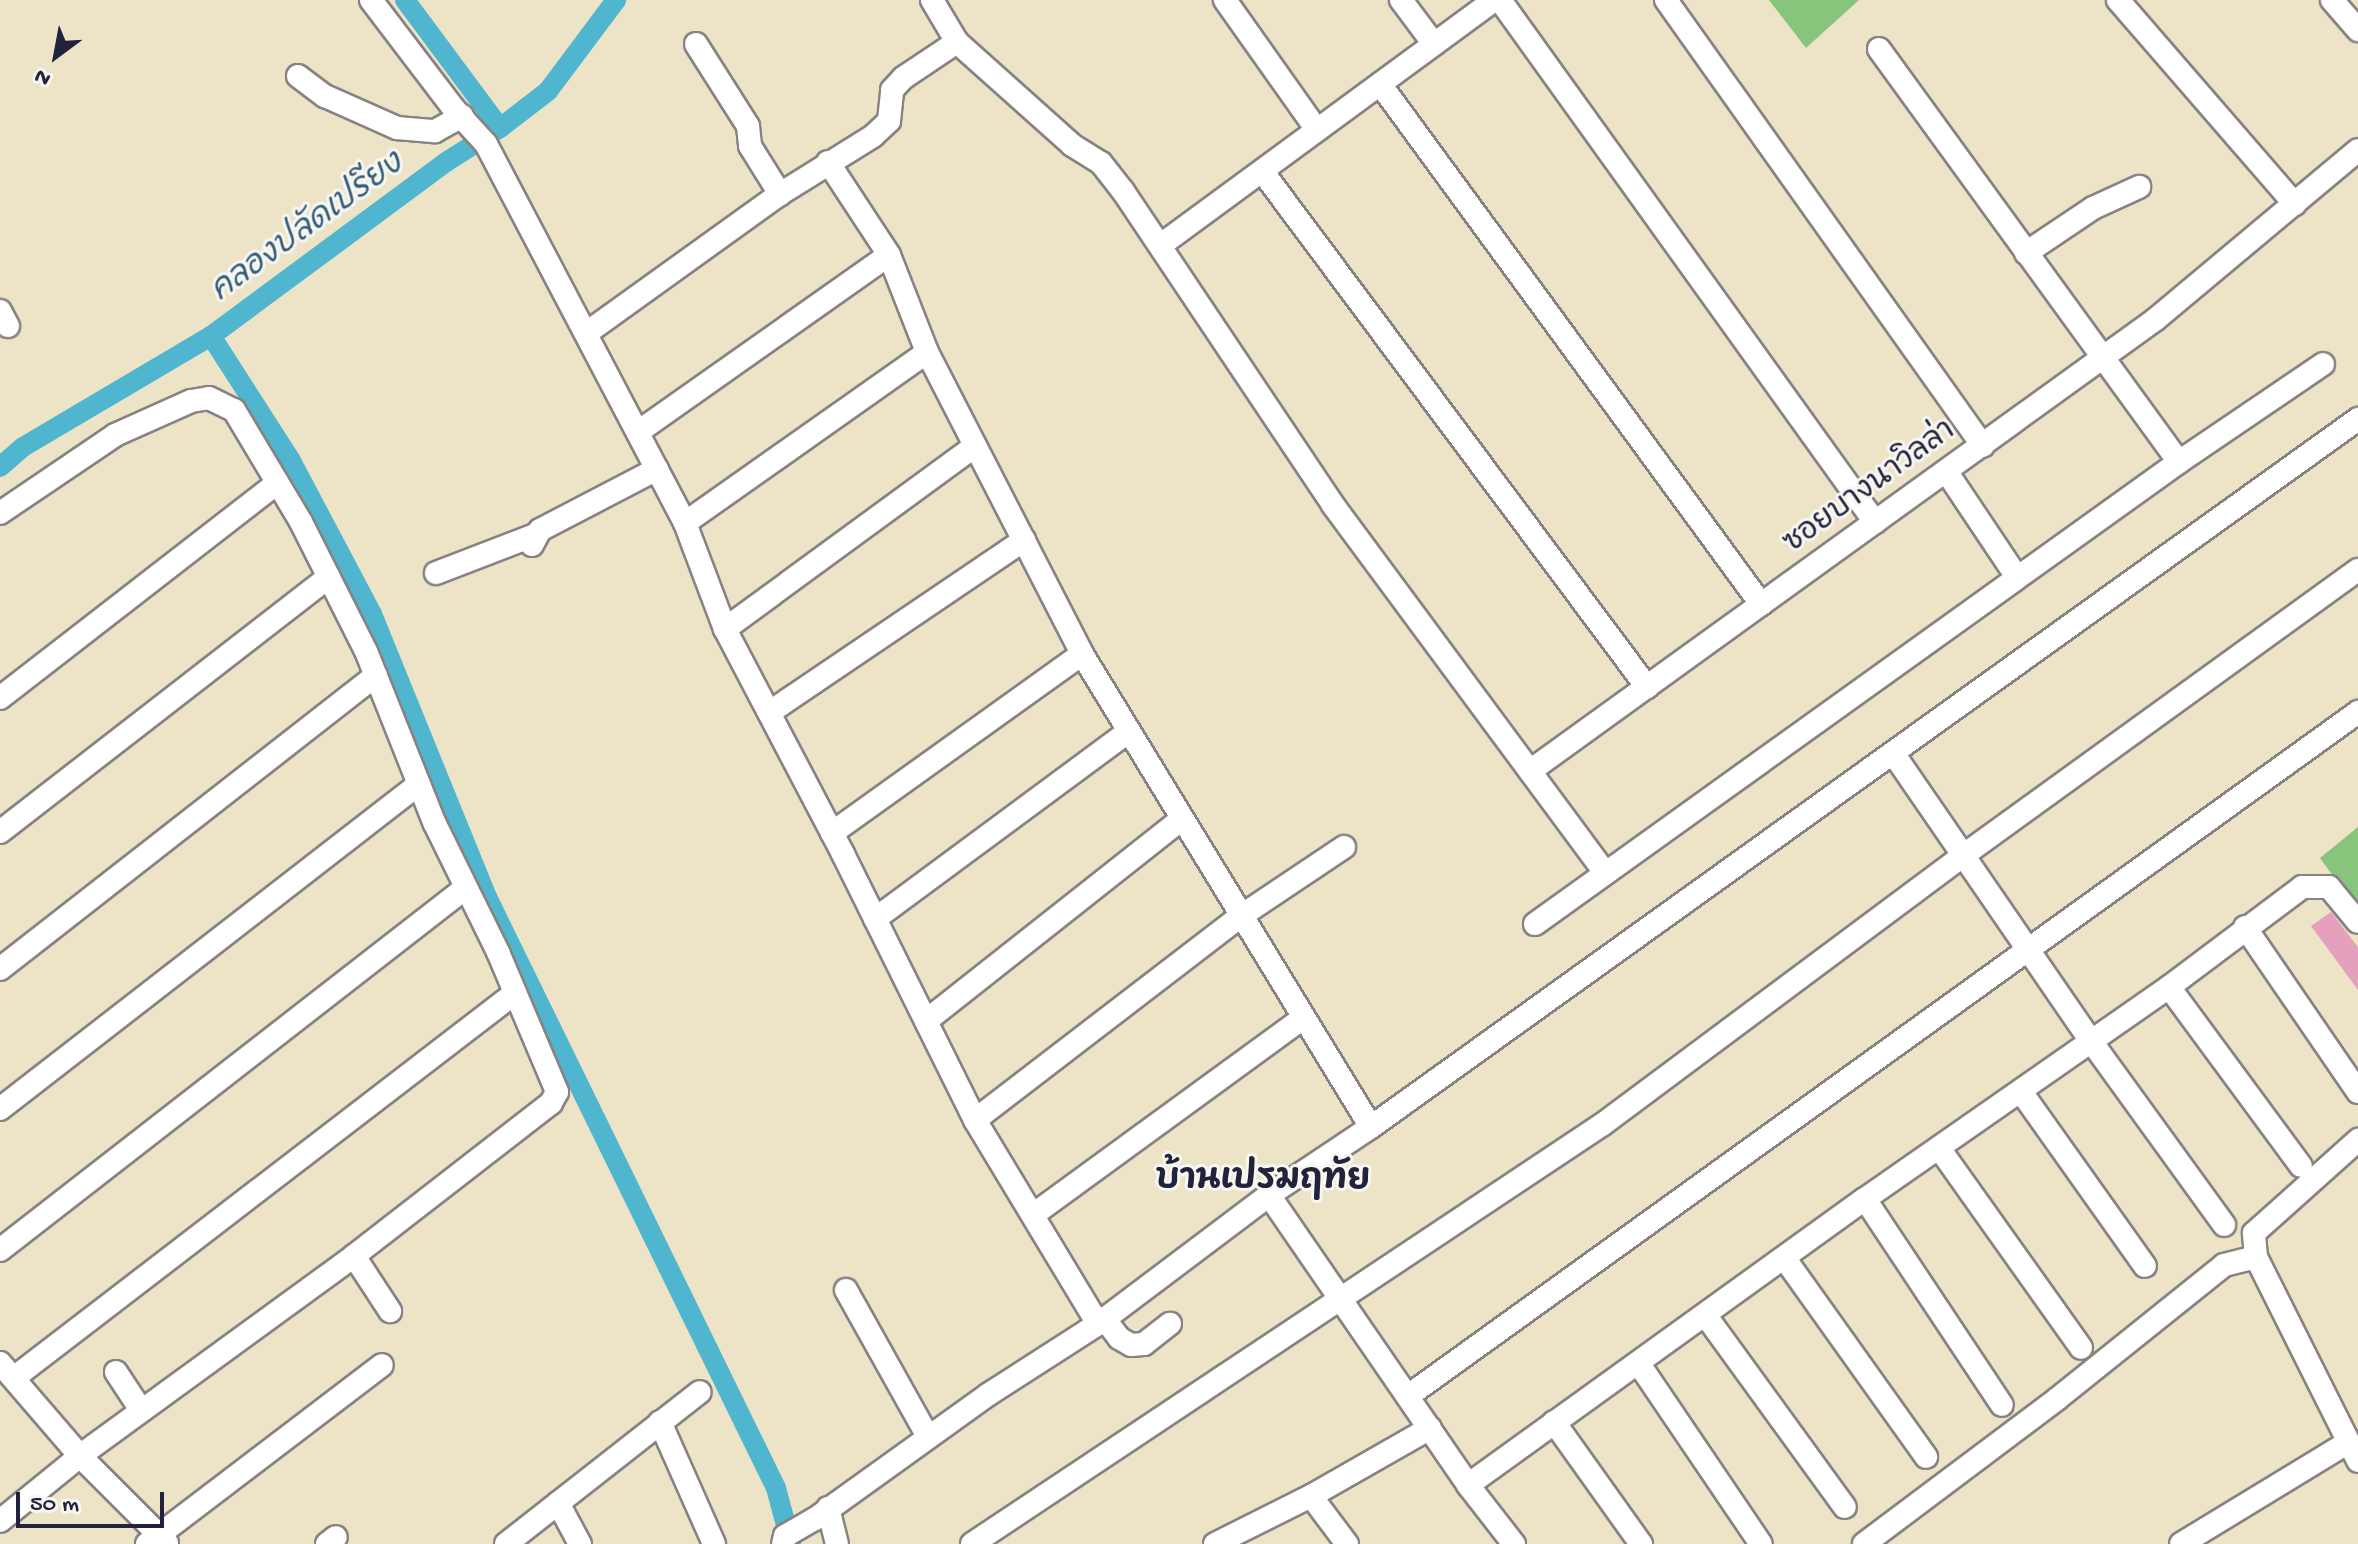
<!DOCTYPE html>
<html>
<head>
<meta charset="utf-8">
<style>
  body { margin:0 }
  #map { position:relative; width:2358px; height:1544px; overflow:hidden; background:#ede4c8; font-family:"Gochi Hand","Playpen Sans Thai",sans-serif }
  div>[style] { position:absolute }
  [style*='--x'] { left:calc(var(--x)*1px); top:calc(var(--y)*1px); width:calc(var(--w)*1px); rotate:calc(var(--a)*1deg) }
  .green>* { inset:0; background:#87c57c }
  .canal>* { height:20px; margin:-10px; padding:0 10px; transform-origin:10px; border-radius:10px; background:#50b5ce }
  .building>* { inset:0; background:#e5a0be }
  .roads { filter:drop-shadow(2px 0 #888382) drop-shadow(-2px 0 #888382) drop-shadow(0 2px #888382) drop-shadow(0 -2px #888382) }
  .minor>* { height:22px; margin:-11px; padding:0 11px; transform-origin:11px; border-radius:11px; background:#fff }
  span { translate:-50% -50%; white-space:nowrap; text-align:center; line-height:1.15; -webkit-text-stroke:6px #f6f6f2; paint-order:stroke }
  .street-label { font-size:30px; color:#22223b }
  .water-label { font-size:32px; color:#345d76; font-style:italic }
  .quarter-label { font-size:34px; color:#22223b; font-weight:700 }
  .north { position:absolute; left:16px; top:16px; width:80px; height:80px; -webkit-text-stroke:6px #f6f6f2; paint-order:stroke; rotate:212deg; font-size:22px; font-weight:700; line-height:32px; text-align:center; color:#22223b }
  .north::after { content:''; display:block; margin:auto; width:28px; height:36px; background:#22223b; clip-path:polygon(50% 0,100% 100%,50% 72%,0 100%) }
  .scale { position:absolute; left:16px; top:1492px; width:148px; height:36px; box-sizing:border-box; border:4px solid #22223b; border-top:0; padding-left:10px; font-size:24px; line-height:28px; white-space:nowrap; color:#22223b; -webkit-text-stroke:6px #f6f6f2; paint-order:stroke }
</style>
</head>
<body>
<div id="map">
  <div class="green">
    <i style="clip-path:polygon(1769px 0,1859px 0,1806px 48px)"></i>
    <i style="clip-path:polygon(2358px 827px,2358px 911px,2320px 858px)"></i>
  </div>
  <div class="canal">
    <i style="--x:405;--y:0;--w:159;--a:53.4"></i>
    <i style="--x:211;--y:336;--w:146;--a:57.3"></i>
    <i style="--x:290;--y:459;--w:175;--a:62.1"></i>
    <i style="--x:372;--y:614;--w:305;--a:67.9"></i>
    <i style="--x:487;--y:897;--w:658;--a:63.94"></i>
    <i style="--x:776;--y:1488;--w:58;--a:75"></i>
    <i style="--x:0;--y:467;--w:30;--a:-41"></i>
    <i style="--x:23;--y:447;--w:218;--a:-30.6"></i>
    <i style="--x:211;--y:336;--w:292;--a:-36.5"></i>
    <i style="--x:446;--y:162;--w:64;--a:-32.2"></i>
    <i style="--x:500;--y:128;--w:61;--a:-37.6"></i>
    <i style="--x:548;--y:91;--w:114;--a:-53.2"></i>
  </div>
  <div class="building">
    <i style="clip-path:polygon(2331px 912px,2358px 947px,2358px 990px,2311px 926px)"></i>
  </div>
  <div class="roads">
    <div class="minor">
      <i style="--x:371;--y:0;--w:137;--a:52.7"></i>
      <i style="--x:454;--y:109;--w:47;--a:47.6"></i>
      <i style="--x:486;--y:144;--w:428;--a:62.3"></i>
      <i style="--x:685;--y:523;--w:113;--a:69.3"></i>
      <i style="--x:725;--y:629;--w:254;--a:62.3"></i>
      <i style="--x:843;--y:854;--w:297;--a:63.6"></i>
      <i style="--x:975;--y:1120;--w:238;--a:58.9"></i>
      <i style="--x:1225;--y:0;--w:159;--a:54.7"></i>
      <i style="--x:1401;--y:0;--w:55;--a:53.1"></i>
      <i style="--x:1500;--y:0;--w:643;--a:54.31"></i>
      <i style="--x:1666;--y:0;--w:547;--a:54.6"></i>
      <i style="--x:2118;--y:0;--w:270;--a:49.1"></i>
      <i style="--x:2332;--y:0;--w:40;--a:49"></i>
      <i style="--x:957;--y:42;--w:154;--a:41.8"></i>
      <i style="--x:1072;--y:145;--w:34;--a:32"></i>
      <i style="--x:1101;--y:163;--w:36;--a:52"></i>
      <i style="--x:1123;--y:191;--w:378;--a:56.2"></i>
      <i style="--x:1333;--y:505;--w:458;--a:53.5"></i>
      <i style="--x:696;--y:44;--w:97;--a:57.6"></i>
      <i style="--x:748;--y:126;--w:20;--a:84"></i>
      <i style="--x:750;--y:146;--w:57;--a:58"></i>
      <i style="--x:1879;--y:49;--w:510;--a:54.01"></i>
      <i style="--x:298;--y:76;--w:34;--a:37"></i>
      <i style="--x:325;--y:96;--w:79;--a:24"></i>
      <i style="--x:397;--y:128;--w:38;--a:5"></i>
      <i style="--x:435;--y:131;--w:31;--a:-29"></i>
      <i style="--x:1380;--y:84;--w:645;--a:53.77"></i>
      <i style="--x:828;--y:162;--w:111;--a:56.7"></i>
      <i style="--x:889;--y:255;--w:104;--a:68.6"></i>
      <i style="--x:927;--y:352;--w:339;--a:62.8"></i>
      <i style="--x:1082;--y:654;--w:554;--a:58.58"></i>
      <i style="--x:1262;--y:171;--w:644;--a:53.27"></i>
      <i style="--x:1162;--y:244;--w:412;--a:-36.3"></i>
      <i style="--x:2026;--y:253;--w:81;--a:-33.9"></i>
      <i style="--x:2093;--y:208;--w:51;--a:-24.5"></i>
      <i style="--x:0;--y:311;--w:17;--a:62"></i>
      <i style="--x:588;--y:332;--w:236;--a:-35.7"></i>
      <i style="--x:780;--y:194;--w:110;--a:-31.9"></i>
      <i style="--x:873;--y:136;--w:22;--a:-43"></i>
      <i style="--x:889;--y:121;--w:31;--a:-84"></i>
      <i style="--x:892;--y:90;--w:16;--a:-47"></i>
      <i style="--x:903;--y:78;--w:65;--a:-33.7"></i>
      <i style="--x:957;--y:42;--w:49;--a:-120.8"></i>
      <i style="--x:638;--y:432;--w:307;--a:-35.2"></i>
      <i style="--x:1946;--y:471;--w:117;--a:56.2"></i>
      <i style="--x:0;--y:513;--w:139;--a:-34.1"></i>
      <i style="--x:115;--y:435;--w:83;--a:-24.1"></i>
      <i style="--x:191;--y:401;--w:18;--a:-9"></i>
      <i style="--x:209;--y:398;--w:28;--a:26"></i>
      <i style="--x:234;--y:410;--w:131;--a:59.1"></i>
      <i style="--x:301;--y:522;--w:144;--a:63.3"></i>
      <i style="--x:366;--y:651;--w:186;--a:68.3"></i>
      <i style="--x:435;--y:824;--w:143;--a:63.8"></i>
      <i style="--x:498;--y:952;--w:152;--a:67.1"></i>
      <i style="--x:557;--y:1092;--w:13;--a:119"></i>
      <i style="--x:551;--y:1103;--w:249;--a:142.2"></i>
      <i style="--x:354;--y:1256;--w:339;--a:143.9"></i>
      <i style="--x:80;--y:1456;--w:103;--a:140.9"></i>
      <i style="--x:685;--y:523;--w:296;--a:-35.2"></i>
      <i style="--x:532;--y:545;--w:17;--a:-62"></i>
      <i style="--x:540;--y:530;--w:132;--a:-27.5"></i>
      <i style="--x:436;--y:573;--w:106;--a:-21"></i>
      <i style="--x:725;--y:629;--w:310;--a:-36.2"></i>
      <i style="--x:0;--y:698;--w:351;--a:-37.8"></i>
      <i style="--x:770;--y:712;--w:307;--a:-34.1"></i>
      <i style="--x:1893;--y:753;--w:349;--a:55.5"></i>
      <i style="--x:2091;--y:1041;--w:227;--a:54.1"></i>
      <i style="--x:1530;--y:771;--w:772;--a:-35.83"></i>
      <i style="--x:2156;--y:319;--w:263;--a:-39.9"></i>
      <i style="--x:0;--y:832;--w:416;--a:-37.8"></i>
      <i style="--x:832;--y:833;--w:307;--a:-35.6"></i>
      <i style="--x:875;--y:919;--w:316;--a:-36.5"></i>
      <i style="--x:1535;--y:924;--w:793;--a:-35.66"></i>
      <i style="--x:2179;--y:462;--w:174;--a:-34.2"></i>
      <i style="--x:2245;--y:927;--w:200;--a:55.6"></i>
      <i style="--x:0;--y:969;--w:477;--a:-38"></i>
      <i style="--x:2169;--y:987;--w:222;--a:53.6"></i>
      <i style="--x:926;--y:1021;--w:326;--a:-38.3"></i>
      <i style="--x:2022;--y:1093;--w:212;--a:54.6"></i>
      <i style="--x:0;--y:1109;--w:530;--a:-37.8"></i>
      <i style="--x:975;--y:1120;--w:335;--a:-37.5"></i>
      <i style="--x:1241;--y:916;--w:124;--a:-33.8"></i>
      <i style="--x:1939;--y:1148;--w:245;--a:54.6"></i>
      <i style="--x:1269;--y:1195;--w:352;--a:55.5"></i>
      <i style="--x:1468;--y:1485;--w:75;--a:52.1"></i>
      <i style="--x:1865;--y:1199;--w:247;--a:56.4"></i>
      <i style="--x:1033;--y:1215;--w:334;--a:-36.1"></i>
      <i style="--x:0;--y:1250;--w:588;--a:-37.88"></i>
      <i style="--x:354;--y:1256;--w:66;--a:56.8"></i>
      <i style="--x:2256;--y:1257;--w:228;--a:63.4"></i>
      <i style="--x:1785;--y:1259;--w:243;--a:54.5"></i>
      <i style="--x:846;--y:1290;--w:168;--a:60.8"></i>
      <i style="--x:1706;--y:1316;--w:236;--a:54"></i>
      <i style="--x:1104;--y:1318;--w:25;--a:53"></i>
      <i style="--x:1119;--y:1338;--w:14;--a:30"></i>
      <i style="--x:1131;--y:1345;--w:13;--a:-4"></i>
      <i style="--x:1144;--y:1344;--w:33;--a:-38"></i>
      <i style="--x:0;--y:1363;--w:123;--a:49.3"></i>
      <i style="--x:80;--y:1456;--w:123;--a:45"></i>
      <i style="--x:1639;--y:1364;--w:217;--a:55.9"></i>
      <i style="--x:116;--y:1372;--w:45;--a:56.7"></i>
      <i style="--x:15;--y:1377;--w:630;--a:-37.52"></i>
      <i style="--x:1408;--y:1396;--w:1171;--a:-35.75"></i>
      <i style="--x:660;--y:1422;--w:133;--a:66.1"></i>
      <i style="--x:1554;--y:1422;--w:150;--a:54.5"></i>
      <i style="--x:1468;--y:1485;--w:489;--a:-35.8"></i>
      <i style="--x:1865;--y:1199;--w:371;--a:-34.9"></i>
      <i style="--x:2169;--y:987;--w:166;--a:-36.9"></i>
      <i style="--x:2302;--y:887;--w:27;--a:0"></i>
      <i style="--x:2329;--y:887;--w:45;--a:50.4"></i>
      <i style="--x:1311;--y:1496;--w:60;--a:53.1"></i>
      <i style="--x:558;--y:1503;--w:47;--a:61.8"></i>
      <i style="--x:828;--y:1508;--w:37;--a:76"></i>
      <i style="--x:147;--y:1544;--w:295;--a:-37.3"></i>
      <i style="--x:327;--y:1544;--w:11;--a:-38"></i>
      <i style="--x:506;--y:1544;--w:246;--a:-38.1"></i>
      <i style="--x:783;--y:1544;--w:8;--a:-76"></i>
      <i style="--x:785;--y:1536;--w:34;--a:-30"></i>
      <i style="--x:815;--y:1519;--w:214;--a:-35.7"></i>
      <i style="--x:989;--y:1394;--w:130;--a:-32.7"></i>
      <i style="--x:1098;--y:1324;--w:214;--a:-37"></i>
      <i style="--x:1269;--y:1195;--w:123;--a:-33.7"></i>
      <i style="--x:1371;--y:1127;--w:1215;--a:-35.65"></i>
      <i style="--x:972;--y:1544;--w:758;--a:-33.65"></i>
      <i style="--x:1603;--y:1124;--w:450;--a:-36.7"></i>
      <i style="--x:1964;--y:855;--w:486;--a:-35.9"></i>
      <i style="--x:1215;--y:1544;--w:107;--a:-26.6"></i>
      <i style="--x:1311;--y:1496;--w:137;--a:-29.7"></i>
      <i style="--x:1864;--y:1544;--w:241;--a:-36.9"></i>
      <i style="--x:2057;--y:1399;--w:214;--a:-38.7"></i>
      <i style="--x:2224;--y:1265;--w:33;--a:-14"></i>
      <i style="--x:2256;--y:1257;--w:24;--a:-95"></i>
      <i style="--x:2254;--y:1233;--w:140;--a:-41.8"></i>
      <i style="--x:2181;--y:1544;--w:194;--a:-31.3"></i>
    </div>
  </div>
  <div class="street-label">
    <span style="left:1871px;top:489px;rotate:-36deg">ซอยบางนาวิลล่า</span>
  </div>
  <div class="water-label">
    <span style="left:308px;top:229px;rotate:-36deg">คลองปลัดเปรียง</span>
  </div>
  <div class="quarter-label">
    <span style="left:1263px;top:1183px">บ้านเปรมฤทัย</span>
  </div>
  <div class="north">N</div>
  <div class="scale">50 m</div>
</div>
</body>
</html>
